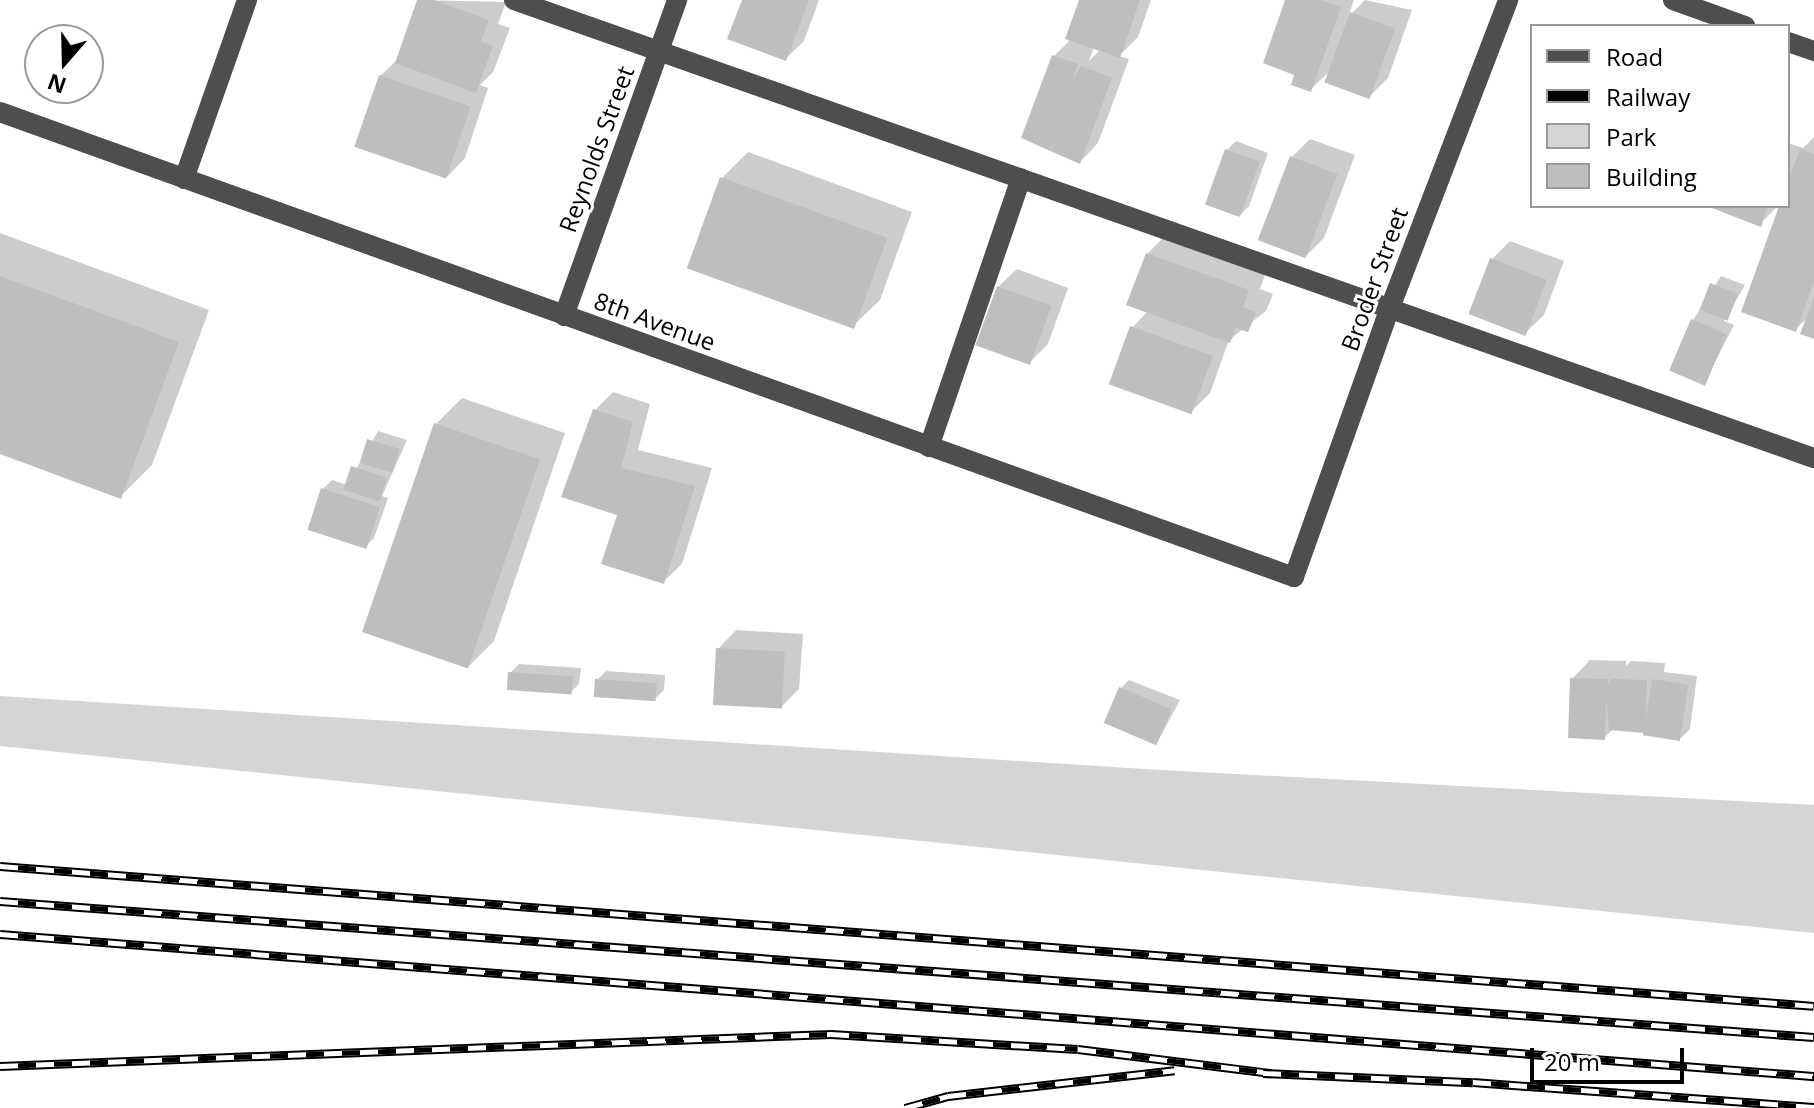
<!DOCTYPE html>
<html>
<head>
<meta charset="utf-8">
<style>
  body { margin:0 }
  #map { position:relative; width:1814px; height:1108px; overflow:hidden; background:#fff; font-family:"Open Sans",sans-serif }
  div>[style] { position:absolute }
  [style*='--x'] { left:calc(var(--x)*1px); top:calc(var(--y)*1px); width:calc(var(--w)*1px); rotate:calc(var(--a)*1deg) }
  .green>* { inset:0; background:#d5d5d5 }
  .shadow>* { inset:0; background:#0003 }
  .building>* { inset:0; background:#bebebe; transform-origin:0 0 }
  .minor>* { height:20px; margin:-10px; padding:0 10px; transform-origin:10px; border-radius:10px; background:#4e4e4e }
  .rail>* { height:9px; margin-top:-4.5px; transform-origin:0; background:repeating-linear-gradient(90deg,#fff 0 18px,#000 0 36px); box-sizing:border-box; border-block:2px solid #000 }
  span { translate:-50% -50%; white-space:nowrap; text-align:center; line-height:1.15; -webkit-text-stroke:6px #fff; paint-order:stroke }
  .street-label { font-size:24px; color:#000 }
  .legend { position:absolute; left:1530px; top:24px; width:260px; height:184px; box-sizing:border-box; background:#fff; border:2px solid #999; margin:0; padding:10px 14px; list-style:none; font-size:24px; color:#000 }
  .legend li { display:flex; align-items:center; gap:16px; height:40px }
  .legend b { width:40px; border:2px solid #999 }
  .north { position:absolute; left:24px; top:24px; width:80px; height:80px; box-sizing:border-box; background:#fff; border:2px solid #999; border-radius:50%; rotate:200deg; font-size:22px; font-weight:700; line-height:32px; text-align:center; color:#000 }
  .north::after { content:''; display:block; margin:auto; width:28px; height:36px; background:#000; clip-path:polygon(50% 0,100% 100%,50% 72%,0 100%) }
  .scale { position:absolute; left:1530px; top:1048px; width:154px; height:36px; box-sizing:border-box; border:4px solid #000; border-top:0; padding-left:10px; font-size:24px; line-height:28px; white-space:nowrap; color:#000; -webkit-text-stroke:6px #fff; paint-order:stroke }
</style>
</head>
<body>
<div id="map">
  <div class="green">
    <i style="clip-path:polygon(0 696px,1161px 770px,1814px 805px,1814px 933px,0 746px)"></i>
  </div>
  <div class="shadow">
    <i style="clip-path:polygon(419px 0,506px 2px,498px 24px,510px 28px,493px 72px,480px 85px,488px 88px,465px 158px,447px 177px,380px 76px,399px 58px)"></i>
    <i style="clip-path:polygon(744px 0,819px 0,804px 41px,785px 59px)"></i>
    <i style="clip-path:polygon(evenodd,1081px 0,1151px 0,1138px 37px,1119px 56px,1129px 59px,1098px 143px,1080px 162px,1054px 56px,1071px 39px,1081px 0,1094px 47px,1101px 49px,1089px 61px,1094px 47px)"></i>
    <i style="clip-path:polygon(1288px 0,1354px 0,1348px 17px,1365px 0,1412px 10px,1388px 78px,1370px 96px,1333px 68px,1310px 90px,1297px 73px)"></i>
    <i style="clip-path:polygon(1814px 137px,1814px 336px,1809px 316px,1795px 330px,1781px 206px,1788px 206px,1788px 143px,1803px 148px)"></i>
    <i style="clip-path:polygon(1310px 139px,1355px 155px,1324px 238px,1306px 256px,1292px 157px)"></i>
    <i style="clip-path:polygon(1236px 141px,1268px 153px,1249px 206px,1240px 215px,1227px 150px)"></i>
    <i style="clip-path:polygon(748px 152px,912px 212px,880px 300px,853px 326px,722px 178px)"></i>
    <i style="clip-path:polygon(1712px 206px,1778px 206px,1760px 224px)"></i>
    <i style="clip-path:polygon(0 233px,209px 310px,152px 465px,120px 497px,0 452px)"></i>
    <i style="clip-path:polygon(1166px 235px,1266px 272px,1260px 289px,1273px 294px,1266px 311px,1229px 340px,1210px 393px,1192px 411px,1132px 328px,1148px 311px,1147px 254px)"></i>
    <i style="clip-path:polygon(1510px 241px,1564px 261px,1544px 315px,1525px 333px,1492px 259px)"></i>
    <i style="clip-path:polygon(1017px 269px,1068px 288px,1048px 344px,1030px 362px,998px 287px)"></i>
    <i style="clip-path:polygon(1721px 276px,1745px 285px,1724px 321px,1734px 325px,1704px 383px,1672px 369px,1693px 320px)"></i>
    <i style="clip-path:polygon(613px 392px,650px 404px,638px 450px,712px 468px,682px 564px,663px 582px,619px 514px,595px 410px)"></i>
    <i style="clip-path:polygon(462px 398px,565px 433px,494px 641px,468px 667px,436px 424px)"></i>
    <i style="clip-path:polygon(378px 431px,407px 440px,382px 496px,388px 498px,374px 538px,365px 547px,323px 489px,332px 480px,347px 485px)"></i>
    <i style="clip-path:polygon(736px 630px,803px 634px,799px 689px,781px 707px,718px 649px)"></i>
    <i style="clip-path:polygon(1590px 660px,1626px 661px,1626px 666px,1631px 661px,1665px 663px,1664px 672px,1697px 676px,1690px 729px,1681px 738px,1649px 726px,1644px 730px,1613px 729px,1604px 738px,1572px 679px)"></i>
    <i style="clip-path:polygon(519px 664px,581px 668px,579px 684px,570px 693px,510px 673px)"></i>
    <i style="clip-path:polygon(606px 671px,665px 675px,664px 690px,655px 699px,597px 680px)"></i>
    <i style="clip-path:polygon(1129px 680px,1180px 700px,1157px 743px,1120px 689px)"></i>
  </div>
  <div class="building">
    <i style="clip-path:polygon(417px 0,434px 0,489px 20px,481px 42px,493px 46px,476px 93px,395px 63px)"></i>
    <i style="clip-path:polygon(742px 0,809px 0,786px 61px,727px 39px)"></i>
    <i style="clip-path:polygon(1079px 0,1140px 0,1120px 58px,1065px 39px)"></i>
    <i style="clip-path:polygon(1285px 0,1321px 0,1341px 7px,1311px 92px,1291px 85px,1294px 75px,1263px 63px)"></i>
    <i style="left:1350px;top:12px;width:48px;height:75px;rotate:20deg"></i>
    <i style="clip-path:polygon(1052px 55px,1078px 64px,1072px 80px,1081px 66px,1112px 78px,1080px 164px,1021px 138px)"></i>
    <i style="left:379px;top:75px;width:97px;height:76px;rotate:19deg"></i>
    <i style="left:1225px;top:149px;width:37px;height:59px;rotate:20deg"></i>
    <i style="clip-path:polygon(1800px 149px,1814px 154px,1814px 282px,1796px 332px,1741px 312px,1779px 206px,1788px 206px,1788px 181px)"></i>
    <i style="left:1290px;top:156px;width:51px;height:90px;rotate:21deg"></i>
    <i style="left:720px;top:177px;width:178px;height:97px;rotate:20deg"></i>
    <i style="clip-path:polygon(1707px 206px,1768px 206px,1761px 227px)"></i>
    <i style="clip-path:polygon(1146px 253px,1249px 290px,1243px 307px,1256px 313px,1248px 332px,1236px 328px,1230px 343px,1126px 305px)"></i>
    <i style="left:1490px;top:258px;width:61px;height:60px;rotate:21deg"></i>
    <i style="clip-path:polygon(0 276px,179px 342px,121px 499px,0 454px)"></i>
    <i style="left:1710px;top:283px;width:30px;height:29px;rotate:21deg"></i>
    <i style="left:997px;top:286px;width:58px;height:63px;rotate:20deg"></i>
    <i style="clip-path:polygon(1814px 297px,1814px 339px,1800px 334px)"></i>
    <i style="left:1691px;top:319px;width:39px;height:56px;rotate:23deg"></i>
    <i style="left:1130px;top:326px;width:88px;height:62px;rotate:20deg"></i>
    <i style="clip-path:polygon(593px 409px,633px 422px,621px 468px,695px 486px,664px 584px,601px 564px,617px 515px,561px 497px)"></i>
    <i style="left:434px;top:423px;width:112px;height:221px;rotate:19deg"></i>
    <i style="left:367px;top:439px;width:34px;height:25px;rotate:17deg"></i>
    <i style="left:351px;top:466px;width:38px;height:25px;rotate:18deg"></i>
    <i style="left:321px;top:488px;width:62px;height:44px;rotate:18deg"></i>
    <i style="left:716px;top:648px;width:69px;height:57px;rotate:3deg"></i>
    <i style="left:508px;top:672px;width:65px;height:18px;rotate:4deg"></i>
    <i style="clip-path:polygon(1570px 678px,1608px 679px,1608px 684px,1611px 679px,1647px 680px,1645px 733px,1609px 730px,1606px 697px,1605px 740px,1568px 738px)"></i>
    <i style="left:595px;top:679px;width:62px;height:18px;rotate:4deg"></i>
    <i style="left:1652px;top:679px;width:37px;height:57px;rotate:9deg"></i>
    <i style="left:1119px;top:687px;width:57px;height:39px;rotate:23deg"></i>
  </div>
  <div class="minor">
    <i style="--x:514;--y:0;--w:1378;--a:19.41"></i>
    <i style="--x:1673;--y:0;--w:77;--a:19.9"></i>
    <i style="--x:1788;--y:42;--w:28;--a:19"></i>
    <i style="--x:0;--y:112;--w:1375;--a:19.77"></i>
    <i style="--x:1294;--y:577;--w:286;--a:-70.4"></i>
    <i style="--x:1390;--y:308;--w:330;--a:-69"></i>
    <i style="--x:184;--y:179;--w:190;--a:-70.6"></i>
    <i style="--x:564;--y:316;--w:336;--a:-70.3"></i>
    <i style="--x:929;--y:447;--w:284;--a:-71.1"></i>
  </div>
  <div class="rail">
    <i style="--x:0;--y:866;--w:1819;--a:4.41"></i>
    <i style="--x:0;--y:901;--w:1819;--a:4.29"></i>
    <i style="--x:0;--y:934;--w:1820;--a:4.48"></i>
    <i style="--x:0;--y:1066;--w:832;--a:-2.21"></i>
    <i style="--x:831;--y:1034;--w:247;--a:3.5"></i>
    <i style="--x:1078;--y:1049;--w:195;--a:7.1"></i>
    <i style="--x:1263;--y:1073;--w:210;--a:2.5"></i>
    <i style="--x:1473;--y:1082;--w:342;--a:4.2"></i>
    <i style="--x:905;--y:1108;--w:45;--a:-15.6"></i>
    <i style="--x:948;--y:1096;--w:228;--a:-6.5"></i>
  </div>
  <div class="street-label">
    <span style="left:596px;top:149px;rotate:-70deg">Reynolds Street</span>
    <span style="left:1374px;top:279px;rotate:-70deg">Broder Street</span>
    <span style="left:655px;top:321px;rotate:20deg">8th Avenue</span>
  </div>
  <ul class="legend">
  <li><b style="height:10px;background:#4e4e4e"></b>Road</li>
  <li><b style="height:10px;background:#000"></b>Railway</li>
  <li><b style="height:22px;background:#d5d5d5"></b>Park</li>
  <li><b style="height:22px;background:#bebebe"></b>Building</li>
  </ul>
  <div class="north">N</div>
  <div class="scale">20 m</div>
</div>
</body>
</html>
